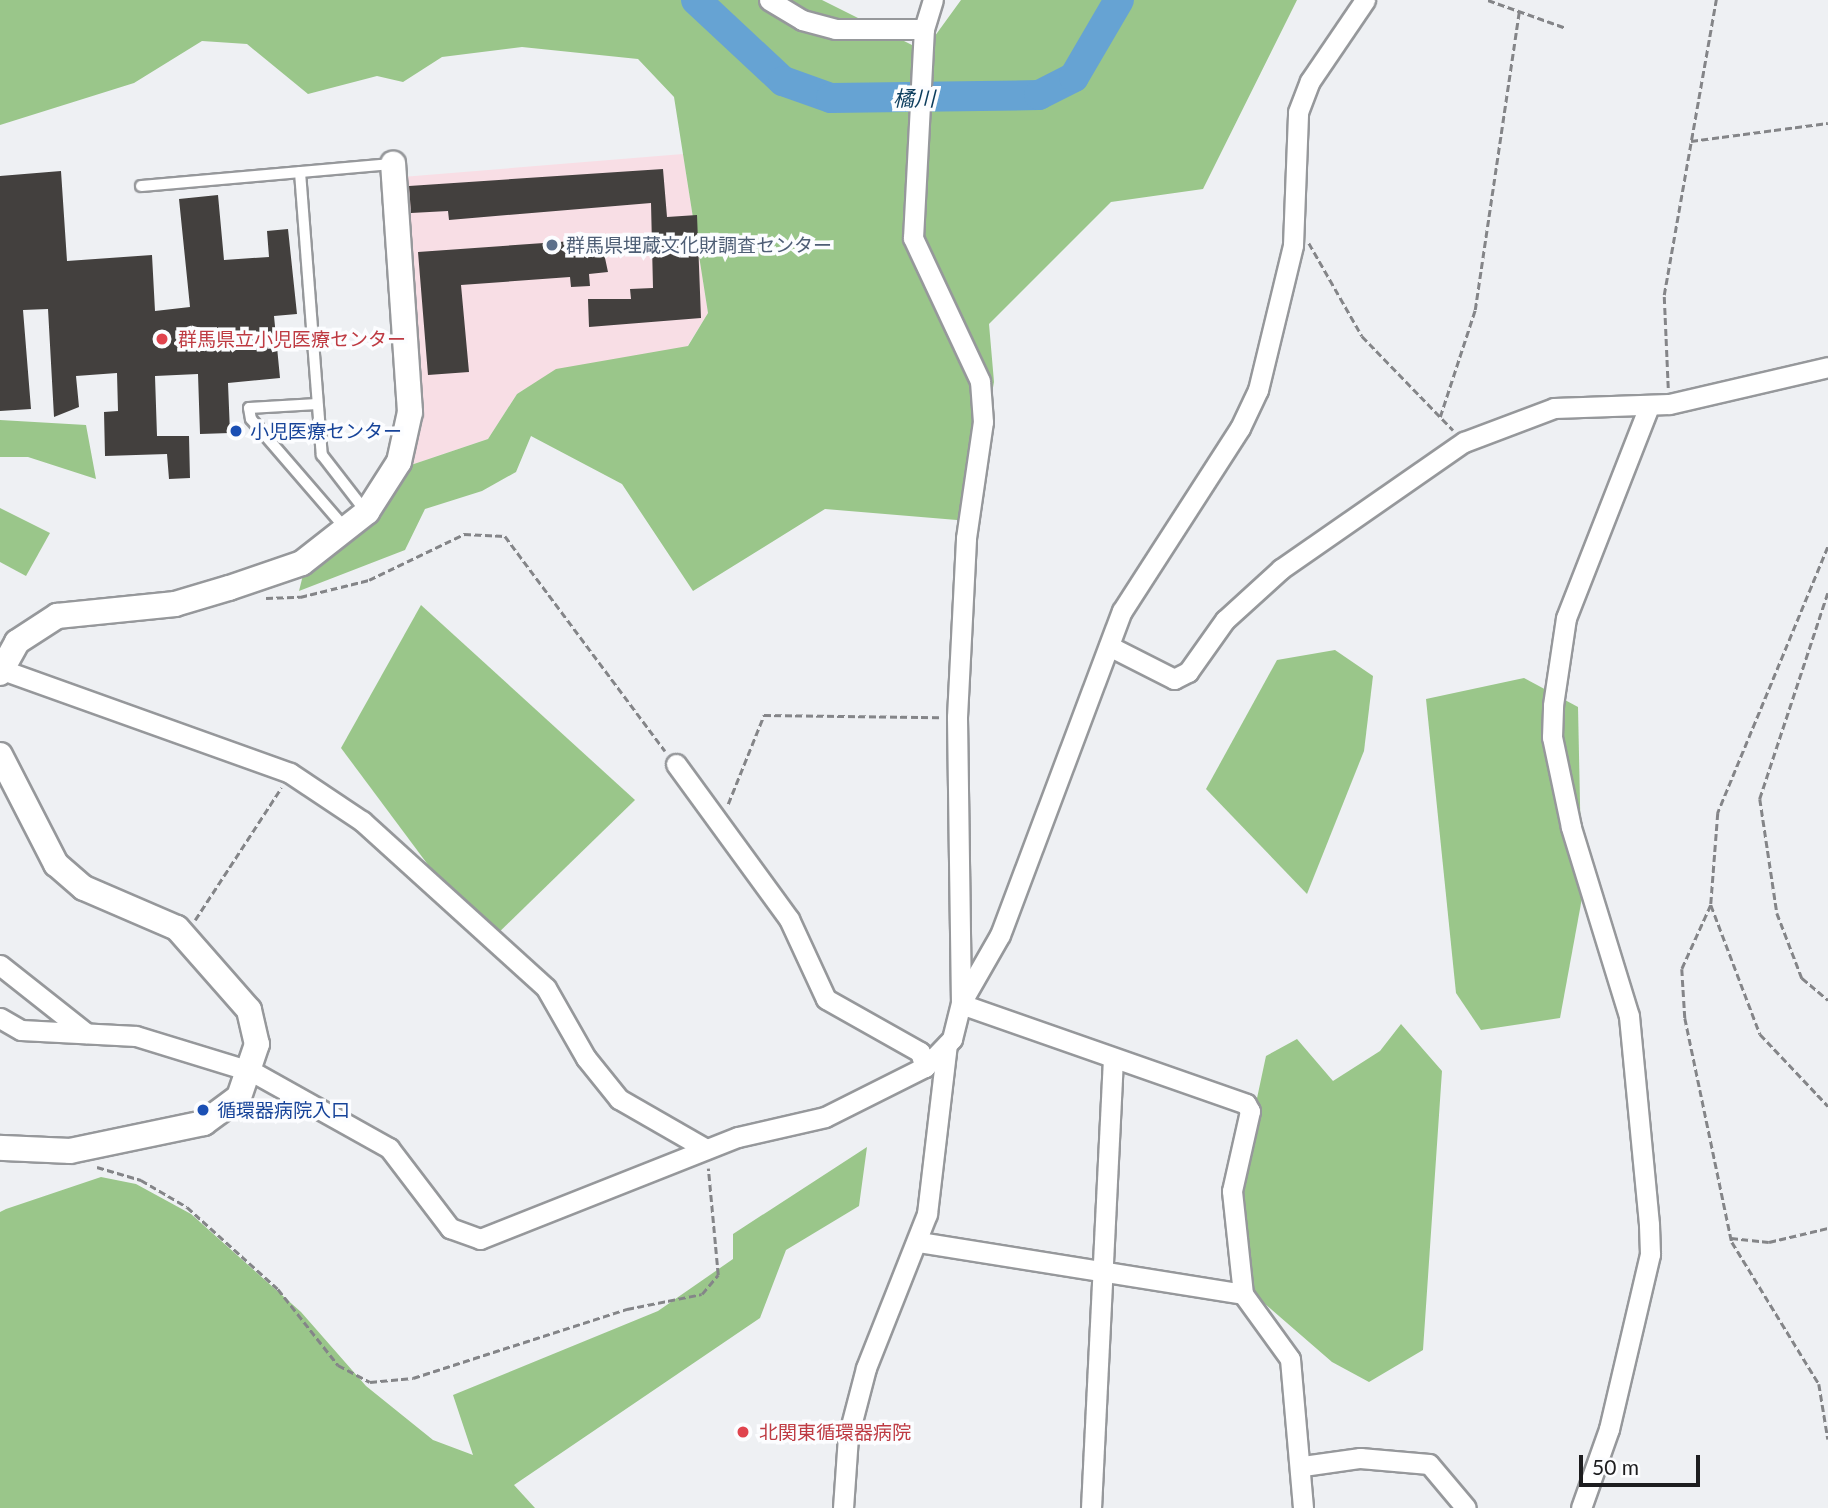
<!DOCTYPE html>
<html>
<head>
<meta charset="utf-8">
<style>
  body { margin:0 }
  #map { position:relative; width:1828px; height:1508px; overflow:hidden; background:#eef0f3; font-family:Lato,"Noto Sans JP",sans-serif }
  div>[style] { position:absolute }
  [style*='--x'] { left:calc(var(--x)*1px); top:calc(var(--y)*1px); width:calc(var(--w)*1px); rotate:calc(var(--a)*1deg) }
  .commercial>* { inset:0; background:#f8dee5 }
  .forest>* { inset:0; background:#9ac68a }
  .river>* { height:30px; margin:-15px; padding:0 15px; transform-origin:15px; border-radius:15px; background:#66a3d3 }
  .building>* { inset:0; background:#43403e }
  .path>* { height:2.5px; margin-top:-1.25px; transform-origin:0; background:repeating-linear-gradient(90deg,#848588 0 7px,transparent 0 10.5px) }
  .roads { filter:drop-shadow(2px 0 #96989b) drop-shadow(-2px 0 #96989b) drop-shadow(0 2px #96989b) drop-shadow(0 -2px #96989b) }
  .service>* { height:10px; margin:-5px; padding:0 5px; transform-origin:5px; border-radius:5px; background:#fff }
  .minor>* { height:19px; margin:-9.5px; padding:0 9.5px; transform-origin:9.5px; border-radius:9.5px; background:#fff }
  .tertiary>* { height:24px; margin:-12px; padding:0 12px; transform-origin:12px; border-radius:12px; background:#fff }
  .dots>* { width:19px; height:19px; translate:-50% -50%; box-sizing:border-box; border:4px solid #fcfdff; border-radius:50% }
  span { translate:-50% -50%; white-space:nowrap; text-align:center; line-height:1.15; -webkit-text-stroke:7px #fcfdff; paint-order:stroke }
  .service-label { font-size:19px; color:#4e5e75 }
  .left { translate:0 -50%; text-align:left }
  .health-label { font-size:19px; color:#be3a42 }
  .transit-label { font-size:19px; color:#164399 }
  .water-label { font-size:21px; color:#0b3c5c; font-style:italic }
  .scale { position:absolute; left:1579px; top:1455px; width:121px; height:32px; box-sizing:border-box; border:4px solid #1d1d1f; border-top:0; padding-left:9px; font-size:21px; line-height:24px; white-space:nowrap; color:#1d1d1f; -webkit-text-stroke:5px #fcfdff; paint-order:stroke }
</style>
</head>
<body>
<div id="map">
  <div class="commercial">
    <i style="clip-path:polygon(683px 154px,708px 313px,687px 347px,556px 370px,517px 394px,488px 439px,405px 467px,402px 177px)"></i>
  </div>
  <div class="forest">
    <i style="clip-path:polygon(0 0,822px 0,924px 51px,961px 0,1297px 0,1203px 189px,1111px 202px,989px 324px,994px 382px,969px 521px,825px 509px,693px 591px,622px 484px,531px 436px,516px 472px,482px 491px,425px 509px,405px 550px,299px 591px,305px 567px,405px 467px,488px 439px,517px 394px,556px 369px,688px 346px,708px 313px,674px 97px,638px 59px,522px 47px,442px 57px,403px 82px,377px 76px,308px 94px,247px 44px,202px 41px,134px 83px,0 125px)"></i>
    <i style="clip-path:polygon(0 420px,86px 425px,96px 479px,28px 457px,0 457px)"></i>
    <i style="clip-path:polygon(0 508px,50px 533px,26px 576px,0 562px)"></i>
    <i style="clip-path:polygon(421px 605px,635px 800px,487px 944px,341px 748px)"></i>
    <i style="clip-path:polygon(1335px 650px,1373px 676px,1364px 751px,1307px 894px,1206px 789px,1277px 660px)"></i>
    <i style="clip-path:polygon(1524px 678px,1578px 707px,1582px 898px,1560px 1018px,1481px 1030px,1456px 993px,1426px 699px)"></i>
    <i style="clip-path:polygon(1401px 1024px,1442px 1071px,1423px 1350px,1369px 1382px,1332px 1362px,1249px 1290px,1237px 1192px,1266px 1056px,1297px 1039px,1333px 1081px,1380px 1051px)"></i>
    <i style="clip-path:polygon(867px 1147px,859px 1206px,786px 1250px,760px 1318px,514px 1485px,535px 1508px,0 1508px,0 1212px,6px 1209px,101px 1177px,136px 1184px,191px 1214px,301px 1312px,366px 1386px,433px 1440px,473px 1455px,453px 1395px,658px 1311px,733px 1259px,733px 1234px)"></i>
  </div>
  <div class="river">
    <i style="--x:696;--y:0;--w:119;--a:43"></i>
    <i style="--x:783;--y:81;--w:51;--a:19.5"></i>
    <i style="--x:831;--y:98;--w:208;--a:-0.8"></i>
    <i style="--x:1039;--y:95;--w:39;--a:-27"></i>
    <i style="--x:1074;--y:77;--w:89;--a:-59.7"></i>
  </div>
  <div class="building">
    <i style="clip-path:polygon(663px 169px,667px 217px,697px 215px,701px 318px,589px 327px,588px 299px,631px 299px,630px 289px,653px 288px,651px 203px,449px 220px,448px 211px,411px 213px,409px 186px)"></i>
    <i style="clip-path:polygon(61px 171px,67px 261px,152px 255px,155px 311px,190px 307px,179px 199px,218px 195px,224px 260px,269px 257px,267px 231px,288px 229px,297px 314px,274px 316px,280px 378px,228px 383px,230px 433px,200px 434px,198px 374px,155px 376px,157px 436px,189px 436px,190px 478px,169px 479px,167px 454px,105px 456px,104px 412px,118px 411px,117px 373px,76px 376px,79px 407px,54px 417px,48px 309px,23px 310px,31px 409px,0 411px,0 176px)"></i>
    <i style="clip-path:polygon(601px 239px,608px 272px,589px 274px,590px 286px,571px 287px,570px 277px,461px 285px,469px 372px,428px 375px,418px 252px)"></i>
  </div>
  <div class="path">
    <i style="--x:1488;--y:0;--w:83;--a:19.7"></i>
    <i style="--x:1691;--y:141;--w:138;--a:-7.5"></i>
    <i style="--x:1309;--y:243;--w:107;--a:60.3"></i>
    <i style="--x:1362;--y:336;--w:131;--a:45.9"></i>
    <i style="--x:1668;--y:388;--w:93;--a:-92.5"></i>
    <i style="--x:1664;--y:295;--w:300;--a:-80"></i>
    <i style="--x:1440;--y:417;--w:113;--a:-71.9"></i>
    <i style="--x:1475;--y:310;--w:302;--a:-81.6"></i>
    <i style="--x:1828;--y:547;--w:288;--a:112.5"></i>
    <i style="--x:1718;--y:813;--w:92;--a:94.4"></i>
    <i style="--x:1711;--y:905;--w:70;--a:114.4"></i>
    <i style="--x:1682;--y:969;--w:49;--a:86.5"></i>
    <i style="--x:1685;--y:1018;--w:229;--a:78.2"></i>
    <i style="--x:1732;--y:1242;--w:167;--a:58.5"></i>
    <i style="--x:1819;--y:1384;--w:56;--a:80.7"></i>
    <i style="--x:1828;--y:593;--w:217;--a:108.3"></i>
    <i style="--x:1760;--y:799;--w:115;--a:81.5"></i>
    <i style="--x:1777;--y:913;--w:70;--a:69"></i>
    <i style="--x:1802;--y:978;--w:34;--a:40"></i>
    <i style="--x:266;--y:598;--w:34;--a:-2"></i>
    <i style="--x:300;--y:597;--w:71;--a:-13.8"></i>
    <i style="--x:369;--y:580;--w:106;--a:-25.8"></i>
    <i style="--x:464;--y:534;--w:41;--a:2.8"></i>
    <i style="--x:505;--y:536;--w:268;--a:53.3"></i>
    <i style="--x:728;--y:804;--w:96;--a:-68"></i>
    <i style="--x:764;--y:715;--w:175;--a:0.7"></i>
    <i style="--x:1711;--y:905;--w:138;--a:69.2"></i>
    <i style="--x:1760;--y:1034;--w:99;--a:46.6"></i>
    <i style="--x:195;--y:920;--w:158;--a:-56.9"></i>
    <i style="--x:97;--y:1167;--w:46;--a:16.5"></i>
    <i style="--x:141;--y:1180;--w:53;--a:30.4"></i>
    <i style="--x:187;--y:1207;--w:122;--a:42"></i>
    <i style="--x:278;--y:1289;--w:97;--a:51.7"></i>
    <i style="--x:338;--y:1365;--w:36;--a:28"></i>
    <i style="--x:370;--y:1382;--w:43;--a:-5.3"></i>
    <i style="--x:413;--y:1378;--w:225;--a:-17.9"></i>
    <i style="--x:627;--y:1309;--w:76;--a:-11.3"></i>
    <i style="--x:702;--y:1294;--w:25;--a:-50"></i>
    <i style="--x:718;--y:1275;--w:107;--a:-95.3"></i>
    <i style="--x:1731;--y:1238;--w:38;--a:6"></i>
    <i style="--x:1769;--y:1242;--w:61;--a:-13.3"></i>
  </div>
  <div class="roads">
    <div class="service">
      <i style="--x:300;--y:172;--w:284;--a:85.6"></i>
      <i style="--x:322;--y:455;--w:72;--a:52.3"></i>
      <i style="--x:141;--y:186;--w:252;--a:-5"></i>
      <i style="--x:317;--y:404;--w:68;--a:176.6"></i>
      <i style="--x:249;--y:408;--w:11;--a:80"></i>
      <i style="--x:251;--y:419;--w:144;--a:49.2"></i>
    </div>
    <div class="minor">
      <i style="--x:769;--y:0;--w:39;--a:31"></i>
      <i style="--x:802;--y:20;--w:34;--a:15"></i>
      <i style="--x:835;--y:29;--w:89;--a:0"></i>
      <i style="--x:1109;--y:646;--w:73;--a:26.9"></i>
      <i style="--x:1174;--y:679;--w:16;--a:-27"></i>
      <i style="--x:1188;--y:672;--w:64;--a:-54.6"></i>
      <i style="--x:1225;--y:620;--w:76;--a:-42.3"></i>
      <i style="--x:1281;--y:569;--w:223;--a:-34.8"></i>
      <i style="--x:1464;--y:442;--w:96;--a:-20.7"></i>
      <i style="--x:1554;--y:408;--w:115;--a:-2"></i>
      <i style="--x:1669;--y:404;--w:163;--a:-13.1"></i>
      <i style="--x:0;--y:669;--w:308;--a:19.7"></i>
      <i style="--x:290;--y:773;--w:87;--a:33.7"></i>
      <i style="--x:362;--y:821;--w:248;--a:42.2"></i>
      <i style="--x:546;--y:988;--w:81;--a:60.3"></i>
      <i style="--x:586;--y:1058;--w:53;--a:51.2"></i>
      <i style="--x:619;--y:1099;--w:100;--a:29.9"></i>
      <i style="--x:676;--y:764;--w:192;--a:53.9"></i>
      <i style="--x:789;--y:919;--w:88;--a:65.2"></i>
      <i style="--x:826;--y:999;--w:108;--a:29.4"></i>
      <i style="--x:920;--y:1052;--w:16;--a:72"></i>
      <i style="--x:0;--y:965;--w:110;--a:38.3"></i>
      <i style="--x:961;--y:1003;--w:78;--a:-60.2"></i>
      <i style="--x:1000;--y:935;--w:346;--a:-69.4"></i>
      <i style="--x:1122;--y:611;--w:218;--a:-57.2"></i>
      <i style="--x:1240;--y:428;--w:42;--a:-64.7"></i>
      <i style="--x:1258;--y:390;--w:149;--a:-76.4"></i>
      <i style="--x:1293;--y:245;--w:133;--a:-87.8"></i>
      <i style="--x:1298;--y:112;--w:33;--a:-69"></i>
      <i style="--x:1310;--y:81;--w:98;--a:-55.8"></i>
      <i style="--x:961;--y:1004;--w:302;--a:19.3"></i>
      <i style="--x:1246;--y:1104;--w:8;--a:60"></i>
      <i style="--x:1250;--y:1111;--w:82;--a:102.7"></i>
      <i style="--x:1232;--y:1191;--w:104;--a:83.9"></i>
      <i style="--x:1243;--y:1294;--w:80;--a:54.1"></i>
      <i style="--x:1290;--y:1359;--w:150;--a:85"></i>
      <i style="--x:0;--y:1018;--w:24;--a:30"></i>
      <i style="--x:21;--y:1030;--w:115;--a:3"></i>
      <i style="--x:136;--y:1036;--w:122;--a:17.1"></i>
      <i style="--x:253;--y:1072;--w:156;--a:29.2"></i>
      <i style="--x:389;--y:1148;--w:101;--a:52.7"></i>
      <i style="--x:450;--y:1228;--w:32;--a:20"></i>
      <i style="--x:480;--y:1239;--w:277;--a:-21.6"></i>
      <i style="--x:738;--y:1137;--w:89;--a:-12.9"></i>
      <i style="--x:825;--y:1117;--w:112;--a:-26.6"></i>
      <i style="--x:925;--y:1067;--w:39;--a:-46"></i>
      <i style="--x:952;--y:1039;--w:36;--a:-76"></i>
      <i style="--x:961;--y:1004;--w:287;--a:-90.8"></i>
      <i style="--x:957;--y:717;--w:179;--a:-87.1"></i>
      <i style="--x:966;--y:538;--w:117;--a:-81.7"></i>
      <i style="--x:983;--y:422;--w:41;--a:-94.2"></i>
      <i style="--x:980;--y:381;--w:158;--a:-115.1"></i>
      <i style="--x:913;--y:238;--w:209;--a:-87"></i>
      <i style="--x:924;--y:29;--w:30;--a:-73"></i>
      <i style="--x:919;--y:1242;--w:328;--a:9.1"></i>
      <i style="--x:1303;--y:1466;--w:58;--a:-8"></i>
      <i style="--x:1360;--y:1458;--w:69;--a:5"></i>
      <i style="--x:1429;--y:1464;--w:57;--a:49.9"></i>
      <i style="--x:843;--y:1508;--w:71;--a:-86"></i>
      <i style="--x:848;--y:1437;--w:71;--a:-75.4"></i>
      <i style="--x:866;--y:1368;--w:166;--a:-68.4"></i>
      <i style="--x:927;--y:1214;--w:170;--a:-83.3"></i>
      <i style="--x:1091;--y:1508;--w:449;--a:-87.2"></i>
      <i style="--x:1581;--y:1508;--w:84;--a:-70.5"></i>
      <i style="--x:1609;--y:1429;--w:180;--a:-76.8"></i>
      <i style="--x:1650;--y:1254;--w:30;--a:-92"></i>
      <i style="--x:1649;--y:1224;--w:209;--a:-95.5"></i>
      <i style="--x:1629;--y:1016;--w:198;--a:-107.1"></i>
      <i style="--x:1571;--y:827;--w:92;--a:-101.9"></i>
      <i style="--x:1552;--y:737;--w:32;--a:-88"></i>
      <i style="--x:1553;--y:705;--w:88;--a:-81.5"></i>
      <i style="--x:1566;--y:618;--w:228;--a:-68.6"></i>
    </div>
    <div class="tertiary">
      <i style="--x:0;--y:673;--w:35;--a:-61"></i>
      <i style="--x:17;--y:642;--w:48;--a:-33"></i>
      <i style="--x:57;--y:616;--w:119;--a:-5.8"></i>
      <i style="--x:175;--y:604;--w:56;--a:-16.5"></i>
      <i style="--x:229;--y:588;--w:77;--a:-18.9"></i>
      <i style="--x:302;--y:563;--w:83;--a:-38.1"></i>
      <i style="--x:367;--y:512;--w:59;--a:-57.4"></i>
      <i style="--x:399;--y:462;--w:51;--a:-77.6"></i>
      <i style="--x:410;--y:412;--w:249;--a:-93.9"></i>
      <i style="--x:0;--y:755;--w:123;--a:62.8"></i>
      <i style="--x:56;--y:864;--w:37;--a:41"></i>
      <i style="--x:84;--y:888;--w:101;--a:23.3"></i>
      <i style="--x:177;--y:928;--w:109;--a:48.7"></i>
      <i style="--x:249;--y:1010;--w:35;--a:77"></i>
      <i style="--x:257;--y:1044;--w:56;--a:108.8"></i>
      <i style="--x:239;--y:1097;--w:44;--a:143.4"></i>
      <i style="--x:204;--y:1123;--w:137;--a:168.2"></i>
      <i style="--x:70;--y:1151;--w:70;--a:-177.5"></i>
    </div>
  </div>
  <div class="dots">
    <i style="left:552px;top:245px;background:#5c6f8a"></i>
    <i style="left:162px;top:339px;background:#e0444e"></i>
    <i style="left:236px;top:431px;background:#1a4fb4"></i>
    <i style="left:203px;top:1110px;background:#1a4fb4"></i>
    <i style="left:743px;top:1432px;background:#e0444e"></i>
  </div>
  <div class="service-label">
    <span class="left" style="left:566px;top:245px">群馬県埋蔵文化財調査センター</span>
  </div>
  <div class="health-label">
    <span class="left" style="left:178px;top:339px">群馬県立小児医療センター</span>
    <span class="left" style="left:759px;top:1432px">北関東循環器病院</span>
  </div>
  <div class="transit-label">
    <span class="left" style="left:250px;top:431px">小児医療センター</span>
    <span class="left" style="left:217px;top:1110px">循環器病院入口</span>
  </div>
  <div class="water-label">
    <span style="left:914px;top:98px">橘川</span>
  </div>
  <div class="scale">50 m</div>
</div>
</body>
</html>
